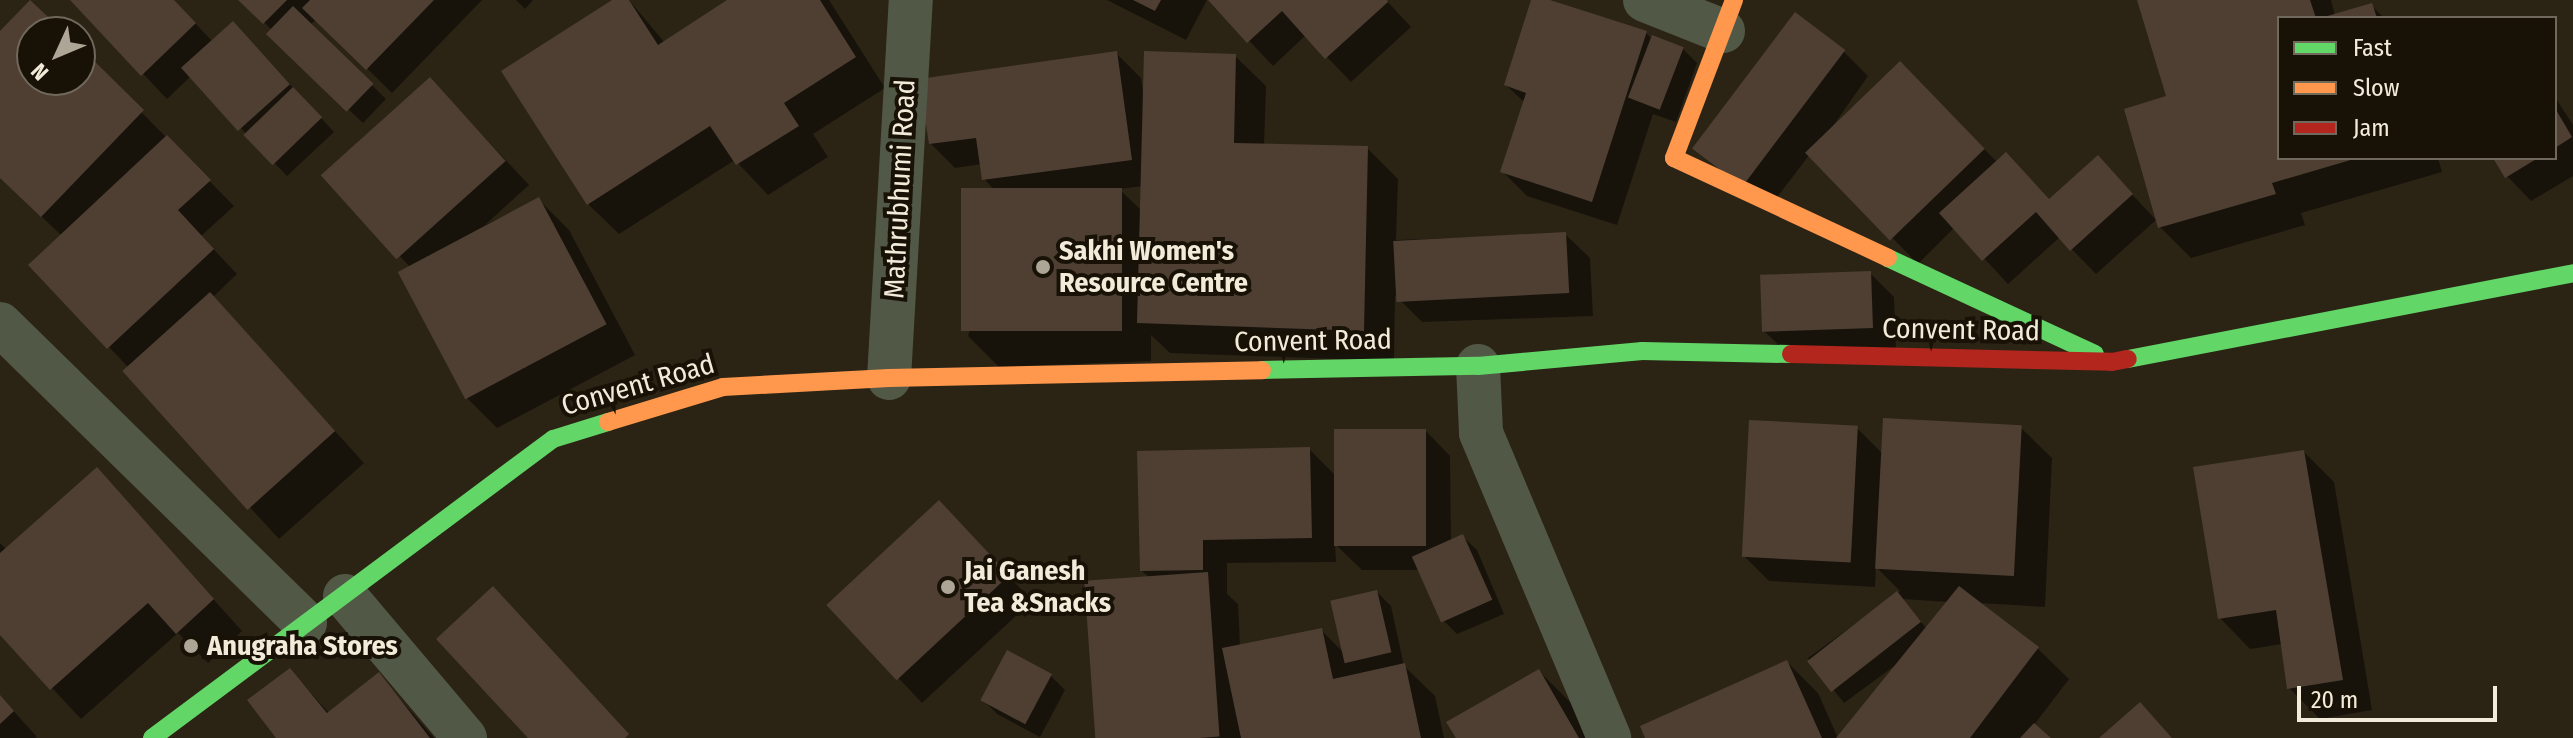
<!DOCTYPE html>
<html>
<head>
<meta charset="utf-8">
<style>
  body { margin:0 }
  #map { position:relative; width:2573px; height:738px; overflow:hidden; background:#2b2415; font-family:"Fira Sans Condensed",sans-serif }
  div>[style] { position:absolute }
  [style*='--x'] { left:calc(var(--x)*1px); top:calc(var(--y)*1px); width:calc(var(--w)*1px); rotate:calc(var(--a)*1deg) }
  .shadow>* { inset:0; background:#0007 }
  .building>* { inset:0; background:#4f3f33; transform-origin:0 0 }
  .street>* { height:44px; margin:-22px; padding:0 22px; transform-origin:22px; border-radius:22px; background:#525846 }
  .fast>* { height:18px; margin:-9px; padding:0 9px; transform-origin:9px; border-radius:9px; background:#63d668 }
  .slow>* { height:18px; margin:-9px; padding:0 9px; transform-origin:9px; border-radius:9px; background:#ff974d }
  .jam>* { height:18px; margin:-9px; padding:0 9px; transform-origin:9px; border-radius:9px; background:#b3261e }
  .dots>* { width:22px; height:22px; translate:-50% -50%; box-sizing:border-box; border:4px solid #181206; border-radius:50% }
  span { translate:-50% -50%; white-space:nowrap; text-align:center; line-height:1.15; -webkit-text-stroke:8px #181206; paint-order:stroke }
  .street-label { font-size:28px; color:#f3ebda }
  .poi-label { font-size:28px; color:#f3ebda; font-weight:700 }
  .left { translate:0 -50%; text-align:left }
  .legend { position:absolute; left:2277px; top:16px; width:280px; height:144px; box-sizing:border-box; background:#181206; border:2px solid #70695b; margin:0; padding:10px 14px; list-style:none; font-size:24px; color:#f3ebda }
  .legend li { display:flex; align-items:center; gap:16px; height:40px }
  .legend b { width:40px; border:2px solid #70695b }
  .north { position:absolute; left:16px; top:16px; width:80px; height:80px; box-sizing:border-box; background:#181206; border:2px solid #70695b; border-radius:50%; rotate:226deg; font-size:22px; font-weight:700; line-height:32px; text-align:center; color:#f3ebda }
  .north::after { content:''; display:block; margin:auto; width:28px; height:36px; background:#ada595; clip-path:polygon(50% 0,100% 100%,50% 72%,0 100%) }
  .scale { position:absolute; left:2297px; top:686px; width:200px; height:36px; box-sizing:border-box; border:4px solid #f3ebda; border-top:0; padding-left:10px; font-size:24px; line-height:28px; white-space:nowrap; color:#f3ebda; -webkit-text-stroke:6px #181206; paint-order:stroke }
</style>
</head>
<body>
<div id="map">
  <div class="shadow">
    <i style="clip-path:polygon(73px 0,173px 0,213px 42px,257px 49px,334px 132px,287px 176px,191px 76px,167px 99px)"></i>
    <i style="clip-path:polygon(241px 0,482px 0,392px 93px,317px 19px,310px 25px,386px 99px,363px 123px,282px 47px,272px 30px)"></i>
    <i style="clip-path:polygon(516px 0,533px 0,525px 9px)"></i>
    <i style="clip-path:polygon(615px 0,629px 0,665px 43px,731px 0,829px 0,885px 88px,813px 134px,828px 157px,768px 195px,735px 160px,619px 234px,588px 204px)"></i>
    <i style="clip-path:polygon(1107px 0,1207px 0,1186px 40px)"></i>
    <i style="clip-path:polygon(1211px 0,1386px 0,1411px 27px,1351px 82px,1306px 35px,1273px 66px)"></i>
    <i style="clip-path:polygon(1534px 0,1544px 0,1646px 33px,1653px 40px,1683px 49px,1697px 63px,1676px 122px,1653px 114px,1617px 225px,1527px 196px,1502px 171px,1525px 103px,1506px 85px)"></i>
    <i style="clip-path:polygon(2139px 0,2331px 0,2335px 16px,2372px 6px,2384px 18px,2279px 18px,2279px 158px,2438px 158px,2442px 172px,2301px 213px,2305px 225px,2191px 258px,2160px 227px,2168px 97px)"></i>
    <i style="clip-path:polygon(31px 2px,61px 32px,32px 32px,32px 80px,80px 80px,80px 50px,234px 206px,201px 236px,237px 274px,213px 297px,364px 463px,279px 539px,125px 371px,129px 368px,31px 265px,62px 236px,0 177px,0 34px)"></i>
    <i style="clip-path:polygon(1843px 51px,1868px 76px,1826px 136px,1900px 64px,1998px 163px,2050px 201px,2098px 158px,2156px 220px,2096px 274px,2060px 237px,2008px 284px,1955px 227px,1918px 264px,1810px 154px,1768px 209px,1720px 173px)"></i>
    <i style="clip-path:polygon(evenodd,1116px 53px,1141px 78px,1143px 92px,1235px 56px,1266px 86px,1264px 145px,1367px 148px,1398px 179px,1396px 240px,1565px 234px,1590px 258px,1593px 316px,1422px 322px,1395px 295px,1394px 361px,1170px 353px,1151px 335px,1151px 361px,999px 367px,968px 336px,1006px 202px,984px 179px,982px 164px,955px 168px,930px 143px,1116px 53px,1143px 186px,1142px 211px,1119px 189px,1143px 186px)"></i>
    <i style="clip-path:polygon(430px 79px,529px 185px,485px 225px,538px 199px,569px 230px,635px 355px,497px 428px,467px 398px,410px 267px,325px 176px)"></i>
    <i style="clip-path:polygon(2555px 97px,2573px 125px,2573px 176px,2531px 201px,2507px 176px,2496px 158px,2555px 158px)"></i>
    <i style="clip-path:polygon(1870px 273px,1894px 297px,1896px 352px,1789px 355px,1764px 331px)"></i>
    <i style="clip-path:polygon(evenodd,1857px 428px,1883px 454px,2021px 428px,2052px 458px,2045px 607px,1978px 603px,2038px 649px,2069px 679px,2034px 725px,2048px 738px,1839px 738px,1897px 664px,1844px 703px,1808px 658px,1900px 591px,1876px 567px,1875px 587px,1769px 581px,1744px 556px,1857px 428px,1902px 599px,1949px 602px,1927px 629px,1902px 599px)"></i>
    <i style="clip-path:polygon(1426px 431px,1450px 456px,1451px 542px,1463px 537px,1477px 550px,1504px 614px,1457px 634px,1443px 620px,1421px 570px,1362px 570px,1335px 544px,1336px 562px,1227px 563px,1227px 594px,1238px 604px,1240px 646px,1321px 630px,1344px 653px,1377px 592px,1391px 606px,1404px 666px,1435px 696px,1444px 738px,1096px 738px,1087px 581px,1149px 577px,1142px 571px,1309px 449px,1337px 477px)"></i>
    <i style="clip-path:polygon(2304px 452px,2334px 482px,2372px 710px,2320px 719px,2289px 688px,2282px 644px,2250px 649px,2220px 618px)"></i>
    <i style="clip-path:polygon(97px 470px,242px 631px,208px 663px,178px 633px,81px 719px,0 632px,0 543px,7px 550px)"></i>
    <i style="clip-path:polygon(963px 527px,1032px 601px,922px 703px,829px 604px)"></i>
    <i style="clip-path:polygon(1008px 653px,1051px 676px,1065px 690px,1040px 737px,997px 714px,983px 700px)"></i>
    <i style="clip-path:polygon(1787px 662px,1818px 693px,1838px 738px,1647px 738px)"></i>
    <i style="clip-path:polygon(290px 670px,330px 714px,379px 675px,434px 738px,278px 738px)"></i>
    <i style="clip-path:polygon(1539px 671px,1570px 702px,1590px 738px,1458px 738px)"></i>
    <i style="clip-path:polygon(0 696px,37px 737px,35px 738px,0 738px)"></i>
  </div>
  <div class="building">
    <i style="clip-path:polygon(30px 0,64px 32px,32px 32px,32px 80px,80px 80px,80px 47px,144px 110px,41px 217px,0 178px,0 31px)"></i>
    <i style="clip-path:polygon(70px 0,174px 0,196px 23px,141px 76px)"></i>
    <i style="clip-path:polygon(238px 0,287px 0,263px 24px)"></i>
    <i style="clip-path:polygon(310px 0,434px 0,366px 70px,302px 8px)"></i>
    <i style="clip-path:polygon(612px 0,629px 0,658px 45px,727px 0,820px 0,856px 57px,784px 103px,799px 126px,736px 165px,710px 126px,587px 205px,501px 71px)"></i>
    <i style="clip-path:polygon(1133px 0,1161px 0,1155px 11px)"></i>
    <i style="clip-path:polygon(1208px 0,1387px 0,1388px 2px,1325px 59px,1282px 11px,1247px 43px)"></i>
    <i style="clip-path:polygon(1531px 0,1550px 0,1647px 31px,1592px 202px,1500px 172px,1526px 93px,1504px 85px)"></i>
    <i style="clip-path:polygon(2137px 0,2310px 0,2316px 18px,2279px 18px,2279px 158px,2354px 159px,2272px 183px,2276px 194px,2158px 228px,2124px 109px,2166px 96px)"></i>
    <i style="clip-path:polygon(2372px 3px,2377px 18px,2325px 18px,2324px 17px)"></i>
    <i style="left:293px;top:6px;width:112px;height:39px;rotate:44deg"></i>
    <i style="left:1795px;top:12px;width:63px;height:171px;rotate:37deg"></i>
    <i style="left:233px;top:21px;width:85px;height:70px;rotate:48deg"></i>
    <i style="left:1652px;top:35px;width:34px;height:67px;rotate:21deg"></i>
    <i style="clip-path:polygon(1117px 51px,1132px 160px,982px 180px,976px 138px,929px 144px,919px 79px)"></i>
    <i style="clip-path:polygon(1144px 51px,1236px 54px,1234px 143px,1368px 146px,1364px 331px,1137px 323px)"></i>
    <i style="left:1900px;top:61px;width:122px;height:132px;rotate:46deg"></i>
    <i style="left:430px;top:77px;width:113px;height:147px;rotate:48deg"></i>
    <i style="left:293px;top:87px;width:42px;height:69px;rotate:46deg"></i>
    <i style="clip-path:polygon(2555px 108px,2572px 137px,2555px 148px)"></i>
    <i style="clip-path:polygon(167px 135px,211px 180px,178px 210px,214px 249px,107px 349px,28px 265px)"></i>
    <i style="clip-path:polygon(2006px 152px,2049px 199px,2098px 155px,2133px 194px,2070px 251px,2036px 212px,1982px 261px,1939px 213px)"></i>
    <i style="clip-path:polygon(2493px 158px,2538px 158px,2505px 178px)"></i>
    <i style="left:1122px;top:188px;width:143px;height:161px;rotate:90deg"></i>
    <i style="left:539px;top:197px;width:144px;height:160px;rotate:62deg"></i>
    <i style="left:1566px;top:232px;width:61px;height:173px;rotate:87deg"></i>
    <i style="left:1871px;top:271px;width:57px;height:111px;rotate:88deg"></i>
    <i style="left:210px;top:292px;width:187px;height:118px;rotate:48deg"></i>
    <i style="left:1883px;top:418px;width:139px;height:151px;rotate:3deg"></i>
    <i style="left:1749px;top:420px;width:109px;height:137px;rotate:3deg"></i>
    <i style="left:1334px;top:429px;width:92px;height:117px"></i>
    <i style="clip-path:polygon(1310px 447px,1312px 538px,1203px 540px,1203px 570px,1140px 571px,1137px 451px)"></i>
    <i style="clip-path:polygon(2304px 450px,2343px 680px,2287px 689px,2276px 610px,2218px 619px,2193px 467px)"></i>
    <i style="clip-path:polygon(97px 467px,214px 599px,176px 634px,148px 603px,50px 690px,0 635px,0 553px)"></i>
    <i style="left:939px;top:500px;width:103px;height:154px;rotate:47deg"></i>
    <i style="left:1463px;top:534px;width:72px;height:56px;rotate:66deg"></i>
    <i style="left:1208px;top:572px;width:165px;height:124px;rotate:86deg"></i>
    <i style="clip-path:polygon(493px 586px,629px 734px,625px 738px,528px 738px,436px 639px)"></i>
    <i style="clip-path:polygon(1959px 586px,2039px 647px,1970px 738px,1836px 738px)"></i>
    <i style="left:1377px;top:590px;width:64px;height:48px;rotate:77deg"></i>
    <i style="left:1897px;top:591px;width:39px;height:114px;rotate:52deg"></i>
    <i style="clip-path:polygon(1322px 628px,1333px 679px,1405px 663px,1421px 738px,1241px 738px,1222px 648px)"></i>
    <i style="left:1007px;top:650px;width:51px;height:57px;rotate:28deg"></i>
    <i style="clip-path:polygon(1787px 660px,1822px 738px,1645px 738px,1640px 726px)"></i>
    <i style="clip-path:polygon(290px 668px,327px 713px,379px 672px,430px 738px,276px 738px,247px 700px)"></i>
    <i style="clip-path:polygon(1539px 669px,1579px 738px,1456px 738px,1446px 722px)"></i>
    <i style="clip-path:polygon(0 695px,14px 711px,0 724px)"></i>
    <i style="clip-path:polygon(2140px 702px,2172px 738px,2099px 738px)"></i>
    <i style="clip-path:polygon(2034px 723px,2051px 738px,2020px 738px)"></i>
  </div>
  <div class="street">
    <i style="--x:1645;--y:0;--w:84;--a:21.7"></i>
    <i style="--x:0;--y:324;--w:427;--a:44.4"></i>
    <i style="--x:1478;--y:366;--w:67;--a:87.4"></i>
    <i style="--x:1481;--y:433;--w:331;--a:67.2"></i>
    <i style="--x:889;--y:378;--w:379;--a:-86.7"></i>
    <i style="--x:345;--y:596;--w:186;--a:49.8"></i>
  </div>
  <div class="fast">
    <i style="--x:1888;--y:258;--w:228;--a:24.9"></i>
    <i style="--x:2128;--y:359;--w:453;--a:-10.9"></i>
    <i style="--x:1262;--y:370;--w:216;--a:-1.1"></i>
    <i style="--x:1478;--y:366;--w:165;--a:-5.2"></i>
    <i style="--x:1642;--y:351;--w:149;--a:1.2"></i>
    <i style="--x:152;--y:738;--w:500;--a:-36.71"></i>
    <i style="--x:553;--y:439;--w:58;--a:-17.2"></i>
  </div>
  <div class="slow">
    <i style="--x:1734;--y:0;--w:169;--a:110.8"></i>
    <i style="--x:1674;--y:158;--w:236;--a:25"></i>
    <i style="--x:608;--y:422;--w:120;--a:-16.9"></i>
    <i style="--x:723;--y:387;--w:166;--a:-3.1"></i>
    <i style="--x:889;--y:378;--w:373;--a:-1.2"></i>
  </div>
  <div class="jam">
    <i style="--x:1791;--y:354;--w:321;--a:1.4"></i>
    <i style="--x:2112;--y:362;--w:16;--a:-11"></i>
  </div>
  <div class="dots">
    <i style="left:1043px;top:267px;background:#ada595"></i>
    <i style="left:948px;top:587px;background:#ada595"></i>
    <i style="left:191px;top:646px;background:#ada595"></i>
  </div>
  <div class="street-label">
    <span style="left:900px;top:189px;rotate:-87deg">Mathrubhumi Road</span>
    <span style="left:1961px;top:330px;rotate:1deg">Convent Road</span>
    <span style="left:1313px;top:341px;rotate:-1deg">Convent Road</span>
    <span style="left:638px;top:385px;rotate:-16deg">Convent Road</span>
  </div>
  <div class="poi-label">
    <span class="left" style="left:1059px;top:267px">Sakhi Women's<br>Resource Centre</span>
    <span class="left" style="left:964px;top:587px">Jai Ganesh<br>Tea &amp;Snacks</span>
    <span class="left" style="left:207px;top:646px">Anugraha Stores</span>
  </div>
  <ul class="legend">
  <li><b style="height:10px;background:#63d668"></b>Fast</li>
  <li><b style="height:10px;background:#ff974d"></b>Slow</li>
  <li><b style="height:10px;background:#b3261e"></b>Jam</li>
  </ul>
  <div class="north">N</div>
  <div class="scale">20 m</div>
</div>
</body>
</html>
